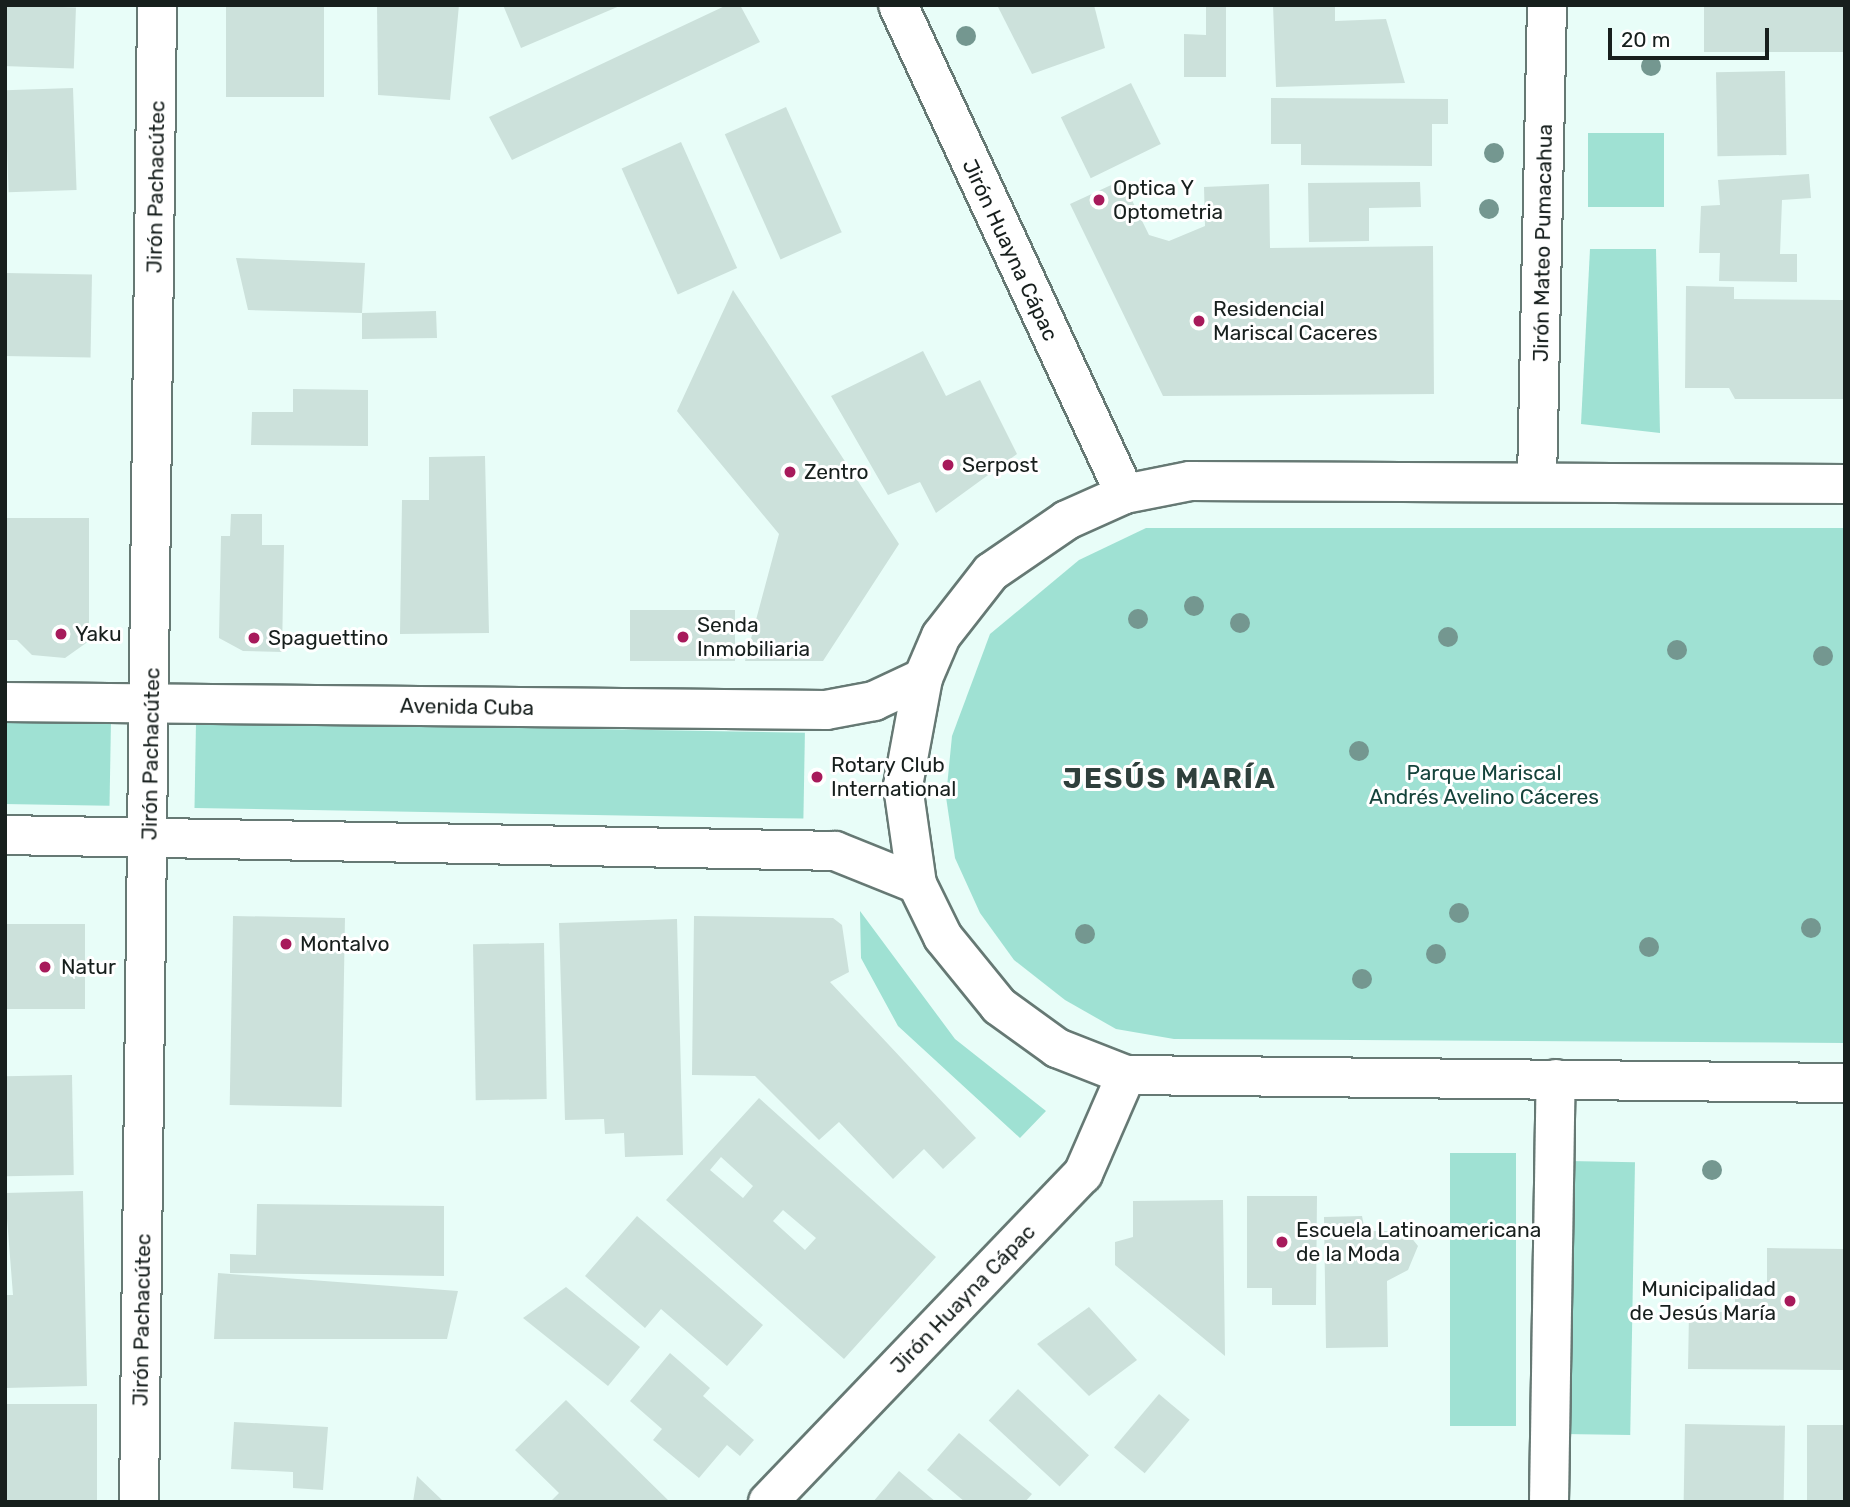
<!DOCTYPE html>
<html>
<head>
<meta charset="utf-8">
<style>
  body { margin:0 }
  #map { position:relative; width:1850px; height:1507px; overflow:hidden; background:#e8fdf8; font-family:Rubik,sans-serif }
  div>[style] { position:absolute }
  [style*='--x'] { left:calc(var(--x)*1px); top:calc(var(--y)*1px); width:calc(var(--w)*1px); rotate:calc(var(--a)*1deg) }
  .green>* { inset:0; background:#9fe1d3; transform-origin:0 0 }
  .building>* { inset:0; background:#cce1db; transform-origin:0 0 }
  .roads { filter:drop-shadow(2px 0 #667974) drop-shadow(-2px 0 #667974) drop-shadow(0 2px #667974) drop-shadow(0 -2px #667974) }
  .street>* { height:38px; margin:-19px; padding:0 19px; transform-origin:19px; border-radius:19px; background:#fff }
  .secondary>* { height:38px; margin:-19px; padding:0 19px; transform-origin:19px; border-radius:19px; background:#fff }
  .trees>* { width:20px; height:20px; margin:-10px; border-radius:50%; background:#749790 }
  .dots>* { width:19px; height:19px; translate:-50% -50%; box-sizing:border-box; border:4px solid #fff; border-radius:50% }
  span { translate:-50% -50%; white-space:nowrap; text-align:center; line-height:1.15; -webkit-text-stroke:6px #fff; paint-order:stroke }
  .street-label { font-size:21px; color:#171f1d }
  .poi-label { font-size:21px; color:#171f1d }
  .left { translate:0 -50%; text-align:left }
  .right { translate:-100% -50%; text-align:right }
  .park-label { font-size:21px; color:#15433b }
  .district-label { font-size:28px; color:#2f403c; font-weight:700; letter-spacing:2px }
  .frame { position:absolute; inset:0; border:7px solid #171f1d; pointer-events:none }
  .scale { position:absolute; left:1608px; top:28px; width:161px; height:32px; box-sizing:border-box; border:4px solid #171f1d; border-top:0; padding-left:9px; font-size:21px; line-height:24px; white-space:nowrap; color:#171f1d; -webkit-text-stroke:5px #fff; paint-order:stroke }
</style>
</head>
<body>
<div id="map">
  <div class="green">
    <i style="left:1664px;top:133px;width:74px;height:76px;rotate:90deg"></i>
    <i style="clip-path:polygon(1590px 249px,1656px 249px,1660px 433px,1581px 424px)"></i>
    <i style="clip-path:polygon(1146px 528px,1845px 528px,1845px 1043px,1174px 1039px,1116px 1029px,1065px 1000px,1014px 960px,980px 913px,955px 858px,946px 797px,952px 736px,990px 634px,1079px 560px)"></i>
    <i style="left:5px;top:719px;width:106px;height:85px;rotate:1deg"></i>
    <i style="left:196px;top:722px;width:609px;height:86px;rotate:1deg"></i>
    <i style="clip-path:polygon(860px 911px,955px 1039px,1046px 1111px,1020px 1138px,898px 1026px,861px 958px)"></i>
    <i style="left:1450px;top:1153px;width:66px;height:273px"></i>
    <i style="left:1569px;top:1161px;width:66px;height:273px;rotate:1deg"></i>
  </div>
  <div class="building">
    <i style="left:5px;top:5px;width:71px;height:61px;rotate:2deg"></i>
    <i style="left:226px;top:5px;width:98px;height:92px"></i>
    <i style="clip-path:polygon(377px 5px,459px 5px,450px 100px,378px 95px)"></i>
    <i style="clip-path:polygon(503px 5px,622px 5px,521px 48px)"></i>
    <i style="clip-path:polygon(727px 5px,740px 5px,760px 42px,512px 160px,489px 117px)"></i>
    <i style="clip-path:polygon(997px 5px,1094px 5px,1105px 48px,1032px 74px)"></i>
    <i style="clip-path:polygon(1206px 5px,1226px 5px,1226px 77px,1184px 77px,1184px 34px,1206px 35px)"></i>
    <i style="clip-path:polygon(1273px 5px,1335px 5px,1335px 21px,1386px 19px,1405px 83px,1276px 87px)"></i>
    <i style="left:1704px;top:5px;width:141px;height:47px"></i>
    <i style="left:1785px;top:71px;width:84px;height:69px;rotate:89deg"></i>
    <i style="left:1131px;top:83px;width:68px;height:78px;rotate:64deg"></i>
    <i style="left:73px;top:88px;width:102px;height:68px;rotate:88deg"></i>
    <i style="clip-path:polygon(1271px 98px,1448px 99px,1448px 124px,1432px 124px,1432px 166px,1301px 165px,1301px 144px,1271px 144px)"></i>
    <i style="left:786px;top:107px;width:137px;height:67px;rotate:66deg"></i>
    <i style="left:681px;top:142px;width:138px;height:65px;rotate:66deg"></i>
    <i style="clip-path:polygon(1809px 174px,1811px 198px,1782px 200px,1780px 254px,1797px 254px,1797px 282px,1719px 281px,1720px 253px,1699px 253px,1701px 206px,1720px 205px,1718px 180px)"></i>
    <i style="clip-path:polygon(1122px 180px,1149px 235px,1169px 241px,1205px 226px,1204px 187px,1269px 184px,1270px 248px,1433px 246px,1434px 394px,1163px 396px,1070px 204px)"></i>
    <i style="clip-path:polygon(1420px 182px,1421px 207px,1369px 208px,1369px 241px,1309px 242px,1308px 183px)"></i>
    <i style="clip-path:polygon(236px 258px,365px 263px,362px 313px,436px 311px,437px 338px,362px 339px,362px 313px,248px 310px)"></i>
    <i style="left:5px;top:273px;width:87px;height:83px;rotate:1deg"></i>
    <i style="clip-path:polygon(1686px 286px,1734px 287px,1734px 299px,1843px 300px,1843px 399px,1735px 399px,1729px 388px,1685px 388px)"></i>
    <i style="clip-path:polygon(733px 290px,899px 544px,823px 661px,745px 661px,779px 534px,677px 411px)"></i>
    <i style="clip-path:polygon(923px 351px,946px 396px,980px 380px,1017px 454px,936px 513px,920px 482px,888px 495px,831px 396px)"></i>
    <i style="clip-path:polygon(293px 389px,368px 390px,368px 446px,251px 445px,252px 412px,293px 412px)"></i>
    <i style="clip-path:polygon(485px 456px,489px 633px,400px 634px,402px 500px,429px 500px,429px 457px)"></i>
    <i style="clip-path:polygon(231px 514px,262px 514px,262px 545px,284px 545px,282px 652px,243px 651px,219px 638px,221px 536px,230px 536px)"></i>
    <i style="clip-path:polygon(5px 518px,89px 518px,89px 641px,65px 658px,32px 655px,17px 640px,5px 640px)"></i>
    <i style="left:735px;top:610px;width:51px;height:105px;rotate:90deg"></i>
    <i style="left:233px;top:916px;width:112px;height:189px;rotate:1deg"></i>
    <i style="clip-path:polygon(694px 916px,833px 918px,842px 925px,849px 972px,830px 982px,976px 1138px,943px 1169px,924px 1149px,893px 1179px,839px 1122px,819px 1140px,755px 1076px,692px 1075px)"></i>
    <i style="clip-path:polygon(677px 919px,683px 1155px,625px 1157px,624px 1133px,605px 1134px,604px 1119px,565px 1120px,559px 923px)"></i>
    <i style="left:5px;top:924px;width:80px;height:85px"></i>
    <i style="left:544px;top:943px;width:156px;height:71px;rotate:89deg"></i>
    <i style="left:72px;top:1075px;width:100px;height:67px;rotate:89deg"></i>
    <i style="clip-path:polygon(evenodd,759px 1098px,936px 1257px,844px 1359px,666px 1200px,759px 1098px,721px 1157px,753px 1186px,743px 1198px,710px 1170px,721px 1157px,759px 1098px,783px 1210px,816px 1238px,805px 1250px,773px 1221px,783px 1210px)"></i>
    <i style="clip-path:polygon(83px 1191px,87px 1386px,5px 1388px,5px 1295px,13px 1295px,5px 1193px)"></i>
    <i style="clip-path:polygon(1247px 1196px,1317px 1196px,1316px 1305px,1272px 1305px,1272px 1288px,1247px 1288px)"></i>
    <i style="clip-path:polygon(1223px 1200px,1225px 1356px,1115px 1265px,1115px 1242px,1133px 1237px,1133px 1201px)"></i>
    <i style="clip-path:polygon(257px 1204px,444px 1206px,444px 1276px,230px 1273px,230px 1254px,256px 1255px)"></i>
    <i style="clip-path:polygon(637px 1216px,763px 1325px,727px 1366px,661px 1309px,645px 1328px,585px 1276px)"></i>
    <i style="clip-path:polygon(1362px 1216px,1365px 1231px,1406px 1231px,1418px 1246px,1408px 1270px,1387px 1281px,1388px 1347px,1326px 1348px,1324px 1217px)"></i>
    <i style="clip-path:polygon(1767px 1248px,1845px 1249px,1845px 1370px,1688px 1369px,1689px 1312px,1735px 1312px,1735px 1289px,1767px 1289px)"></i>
    <i style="clip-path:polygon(218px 1273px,230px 1274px,458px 1291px,447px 1339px,214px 1339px)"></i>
    <i style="clip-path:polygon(566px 1287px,640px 1347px,608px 1386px,523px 1318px)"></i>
    <i style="clip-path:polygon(1089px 1307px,1137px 1360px,1089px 1396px,1037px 1344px)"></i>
    <i style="clip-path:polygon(670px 1353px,710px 1388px,703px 1396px,754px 1440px,740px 1456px,727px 1445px,699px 1478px,653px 1440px,662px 1429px,630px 1401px)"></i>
    <i style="left:1018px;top:1389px;width:97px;height:43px;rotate:43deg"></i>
    <i style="left:1159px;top:1394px;width:40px;height:70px;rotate:40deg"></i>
    <i style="clip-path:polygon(566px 1400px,670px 1502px,550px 1502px,559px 1493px,515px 1450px)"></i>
    <i style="left:5px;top:1404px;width:92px;height:98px"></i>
    <i style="clip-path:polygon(234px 1422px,328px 1427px,323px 1490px,293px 1488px,293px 1472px,231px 1469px)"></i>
    <i style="left:1685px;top:1424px;width:100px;height:78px;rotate:1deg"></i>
    <i style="left:1807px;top:1425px;width:38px;height:77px"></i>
    <i style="clip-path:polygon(959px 1433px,1032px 1494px,1025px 1502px,965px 1502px,927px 1470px)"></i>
    <i style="clip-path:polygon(899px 1471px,936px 1502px,873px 1502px)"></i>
    <i style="clip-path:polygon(417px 1476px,444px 1502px,413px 1502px)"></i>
  </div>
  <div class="roads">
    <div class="street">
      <i style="--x:898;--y:5;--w:539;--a:65.1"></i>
      <i style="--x:139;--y:1502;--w:1497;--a:-89.31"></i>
      <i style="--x:768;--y:1502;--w:455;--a:-46.2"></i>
      <i style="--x:1083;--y:1174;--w:108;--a:-66.5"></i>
      <i style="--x:1549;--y:1502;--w:423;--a:-89.1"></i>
    </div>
    <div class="secondary">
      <i style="--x:1537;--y:481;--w:476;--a:-88.8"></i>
      <i style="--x:1845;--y:484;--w:655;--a:-179.74"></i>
      <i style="--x:1190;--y:481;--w:66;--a:168.7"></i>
      <i style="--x:1125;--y:494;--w:64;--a:155.9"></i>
      <i style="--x:1067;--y:520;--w:92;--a:145.6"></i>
      <i style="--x:991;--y:572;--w:81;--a:128"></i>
      <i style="--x:941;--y:636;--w:46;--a:113.2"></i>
      <i style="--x:923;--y:678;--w:110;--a:100.5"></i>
      <i style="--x:903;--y:786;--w:99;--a:81.9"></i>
      <i style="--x:917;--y:884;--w:59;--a:63.9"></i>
      <i style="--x:943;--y:937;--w:89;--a:50.9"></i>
      <i style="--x:999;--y:1006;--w:72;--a:35.9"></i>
      <i style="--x:1057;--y:1048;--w:74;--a:21.4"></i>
      <i style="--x:1126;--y:1075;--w:719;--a:0.64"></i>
      <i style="--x:5;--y:702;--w:821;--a:0.56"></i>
      <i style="--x:826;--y:710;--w:49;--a:-10.6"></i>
      <i style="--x:874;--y:701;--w:54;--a:-25.1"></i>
      <i style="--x:5;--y:835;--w:830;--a:1.1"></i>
      <i style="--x:835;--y:851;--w:88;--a:21.9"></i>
    </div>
  </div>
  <div class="trees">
    <i style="left:966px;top:36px"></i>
    <i style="left:1651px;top:66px"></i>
    <i style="left:1494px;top:153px"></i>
    <i style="left:1489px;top:209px"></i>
    <i style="left:1194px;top:606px"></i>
    <i style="left:1138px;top:619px"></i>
    <i style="left:1240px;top:623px"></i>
    <i style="left:1448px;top:637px"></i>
    <i style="left:1677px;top:650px"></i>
    <i style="left:1823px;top:656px"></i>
    <i style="left:1359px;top:751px"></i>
    <i style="left:1459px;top:913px"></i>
    <i style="left:1811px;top:928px"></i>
    <i style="left:1085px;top:934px"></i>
    <i style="left:1649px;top:947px"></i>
    <i style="left:1436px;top:954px"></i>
    <i style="left:1362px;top:979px"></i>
    <i style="left:1712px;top:1170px"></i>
  </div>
  <div class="dots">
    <i style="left:1099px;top:200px;background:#a71a5b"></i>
    <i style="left:1199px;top:321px;background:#a71a5b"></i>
    <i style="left:948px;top:465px;background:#a71a5b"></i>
    <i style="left:790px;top:472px;background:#a71a5b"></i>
    <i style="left:61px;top:634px;background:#a71a5b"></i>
    <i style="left:683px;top:637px;background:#a71a5b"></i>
    <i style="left:254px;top:638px;background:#a71a5b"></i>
    <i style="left:817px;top:777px;background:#a71a5b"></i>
    <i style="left:286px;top:944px;background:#a71a5b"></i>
    <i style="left:45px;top:967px;background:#a71a5b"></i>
    <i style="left:1282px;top:1242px;background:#a71a5b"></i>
    <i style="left:1790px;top:1301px;background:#a71a5b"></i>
  </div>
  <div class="street-label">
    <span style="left:156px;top:187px;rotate:-89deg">Jirón Pachacútec</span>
    <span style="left:1543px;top:243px;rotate:-89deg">Jirón Mateo Pumacahua</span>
    <span style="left:1010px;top:250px;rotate:65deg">Jirón Huayna Cápac</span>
    <span style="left:467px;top:707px;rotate:1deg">Avenida Cuba</span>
    <span style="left:151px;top:754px;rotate:-89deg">Jirón Pachacútec</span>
    <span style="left:963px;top:1299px;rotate:-46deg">Jirón Huayna Cápac</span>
    <span style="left:142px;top:1320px;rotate:-89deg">Jirón Pachacútec</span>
  </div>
  <div class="poi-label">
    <span class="left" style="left:1113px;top:200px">Optica Y<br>Optometria</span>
    <span class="left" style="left:1213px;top:321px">Residencial<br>Mariscal Caceres</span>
    <span class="left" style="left:962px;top:465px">Serpost</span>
    <span class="left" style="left:804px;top:472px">Zentro</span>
    <span class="left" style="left:697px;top:637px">Senda<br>Inmobiliaria</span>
    <span class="left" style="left:75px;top:634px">Yaku</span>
    <span class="left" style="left:268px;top:638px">Spaguettino</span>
    <span class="left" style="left:831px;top:777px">Rotary Club<br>International</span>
    <span class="left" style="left:300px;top:944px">Montalvo</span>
    <span class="left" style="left:61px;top:967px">Natur</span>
    <span class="left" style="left:1296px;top:1242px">Escuela Latinoamericana<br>de la Moda</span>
    <span class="right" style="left:1776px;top:1301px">Municipalidad<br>de Jesús María</span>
  </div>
  <div class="park-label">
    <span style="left:1484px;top:785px">Parque Mariscal<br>Andrés Avelino Cáceres</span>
  </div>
  <div class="district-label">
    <span style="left:1170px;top:779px">JESÚS MARÍA</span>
  </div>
  <div class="frame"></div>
  <div class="scale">20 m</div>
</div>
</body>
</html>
